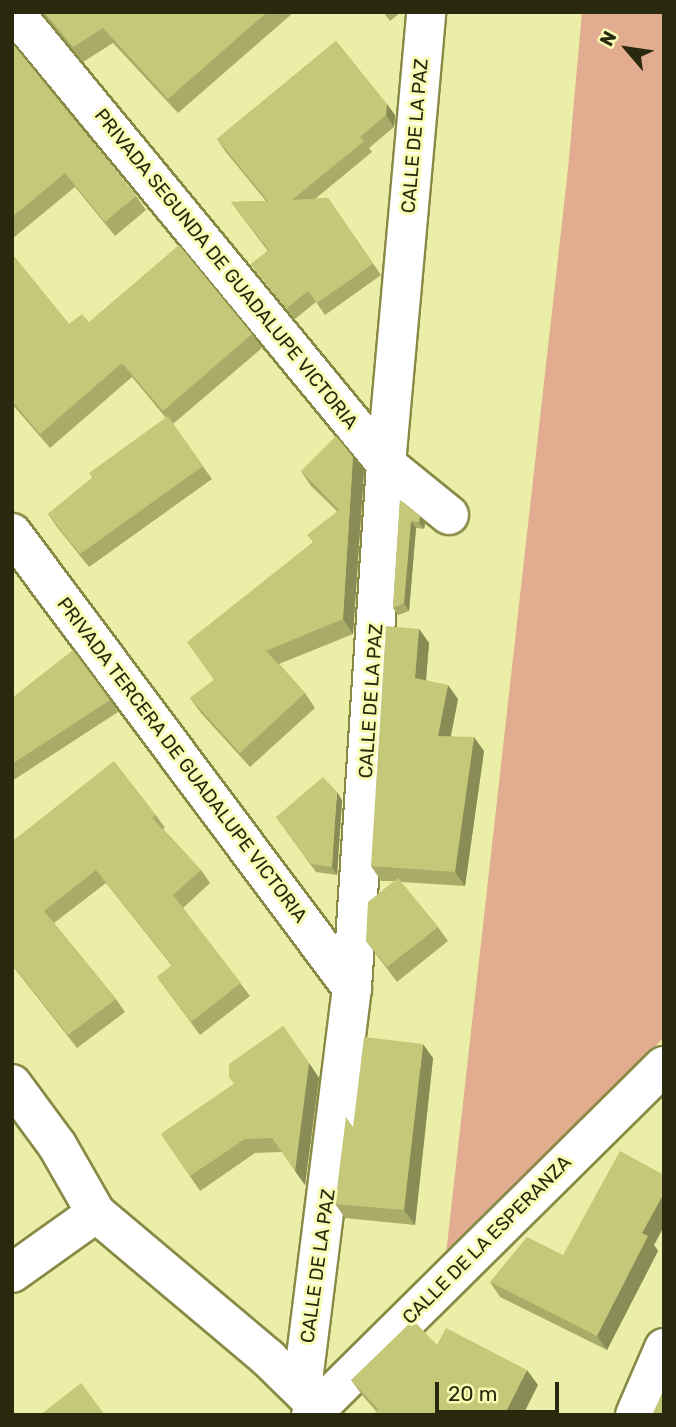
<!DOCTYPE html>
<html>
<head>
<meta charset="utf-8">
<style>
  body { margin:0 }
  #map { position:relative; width:676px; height:1427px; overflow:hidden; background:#ebeea7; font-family:Rubik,sans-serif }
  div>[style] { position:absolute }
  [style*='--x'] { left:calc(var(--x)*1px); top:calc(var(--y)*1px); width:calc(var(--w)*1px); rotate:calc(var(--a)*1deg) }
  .green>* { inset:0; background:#e1ac8f }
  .roads { filter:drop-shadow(2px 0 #888a46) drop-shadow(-2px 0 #888a46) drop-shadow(0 2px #888a46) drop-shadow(0 -2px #888a46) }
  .street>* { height:38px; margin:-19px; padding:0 19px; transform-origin:19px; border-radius:19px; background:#fff }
  .wall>* { inset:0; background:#a9ac68 }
  .shaded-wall>* { inset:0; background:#8a8c55 }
  .building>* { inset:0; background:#c5c879 }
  span { translate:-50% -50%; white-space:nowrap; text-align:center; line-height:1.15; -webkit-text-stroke:6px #f8fcb4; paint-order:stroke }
  .street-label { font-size:19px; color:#292a0d }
  .frame { position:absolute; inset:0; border:14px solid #292a0d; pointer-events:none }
  .north { position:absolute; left:592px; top:14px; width:70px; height:70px; -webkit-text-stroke:5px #f8fcb4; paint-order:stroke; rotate:299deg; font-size:19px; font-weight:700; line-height:28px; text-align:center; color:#292a0d }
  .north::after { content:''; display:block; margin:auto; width:24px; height:32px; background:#292a0d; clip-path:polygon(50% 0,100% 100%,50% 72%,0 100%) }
  .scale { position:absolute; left:435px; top:1382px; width:124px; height:32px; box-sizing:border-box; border:4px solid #292a0d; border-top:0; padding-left:9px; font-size:21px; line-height:24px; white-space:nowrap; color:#292a0d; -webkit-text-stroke:5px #f8fcb4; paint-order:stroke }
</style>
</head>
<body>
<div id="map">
  <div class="green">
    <i style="clip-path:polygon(582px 12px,664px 12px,664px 1037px,444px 1272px,568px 169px)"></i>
  </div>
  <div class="roads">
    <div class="street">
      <i style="--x:14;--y:12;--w:585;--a:50.55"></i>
      <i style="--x:386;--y:464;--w:81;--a:39"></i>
      <i style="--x:12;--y:533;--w:568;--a:53.23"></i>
      <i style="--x:12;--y:1084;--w:76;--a:53.6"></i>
      <i style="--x:57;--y:1145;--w:78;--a:60.2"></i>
      <i style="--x:12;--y:1273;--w:103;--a:-35.5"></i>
      <i style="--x:96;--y:1213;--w:225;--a:40.1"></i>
      <i style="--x:268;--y:1358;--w:66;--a:44.4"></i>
      <i style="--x:302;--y:1389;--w:404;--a:-82.9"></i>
      <i style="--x:352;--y:988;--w:525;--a:-86.29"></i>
      <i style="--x:386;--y:464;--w:454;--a:-84.9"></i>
      <i style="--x:311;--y:1415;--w:496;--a:-44.7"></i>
      <i style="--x:635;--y:1415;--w:73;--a:-66.6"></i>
    </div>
  </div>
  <div class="wall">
    <i style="clip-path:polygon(42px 12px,294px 12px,178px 113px,113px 43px,83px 62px)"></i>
    <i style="clip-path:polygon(383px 12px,401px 12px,390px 21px)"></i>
    <i style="clip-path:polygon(336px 41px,395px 115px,394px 127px,369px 148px,372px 152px,315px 199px,328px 198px,381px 275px,325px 315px,316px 302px,295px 319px,251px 264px,268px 251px,231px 202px,266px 201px,225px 151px,217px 139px)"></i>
    <i style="clip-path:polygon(12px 43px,136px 196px,146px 210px,115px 236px,75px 187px,12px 239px)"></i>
    <i style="clip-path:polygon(12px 254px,69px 324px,89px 322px,252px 334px,262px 348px,173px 424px,212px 479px,89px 567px,57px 527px,48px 514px,166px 418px,132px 377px,50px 448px,12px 404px)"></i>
    <i style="clip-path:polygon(353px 457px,364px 471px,353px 634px,279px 664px,305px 693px,315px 708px,250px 767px,201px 713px,190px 698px,214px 680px,312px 543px,337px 511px,311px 486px,301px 471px)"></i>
    <i style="clip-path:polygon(400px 500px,420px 516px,425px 524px,424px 529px,416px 528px,409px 611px,398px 615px,393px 608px)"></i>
    <i style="clip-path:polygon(419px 629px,429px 643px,426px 680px,458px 699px,451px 736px,484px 751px,465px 886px,401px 882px,438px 927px,448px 941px,397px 982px,366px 941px,394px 881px,381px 881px,371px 866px)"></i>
    <i style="clip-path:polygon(12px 698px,110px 700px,118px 712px,12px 781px)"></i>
    <i style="clip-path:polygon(342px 800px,337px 875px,316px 872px,276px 817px)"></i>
    <i style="clip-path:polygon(156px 815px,165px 828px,163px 829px,201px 870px,210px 883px,183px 908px,250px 996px,200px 1035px,157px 977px,172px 966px,106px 883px,54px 923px,116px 999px,125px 1012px,77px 1048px,12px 965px,12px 838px,14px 840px)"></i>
    <i style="clip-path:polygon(283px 1026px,319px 1078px,305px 1185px,282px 1152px,255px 1153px,200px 1191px,161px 1134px,234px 1084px)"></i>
    <i style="clip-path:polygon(433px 1058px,415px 1225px,345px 1218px,335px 1204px,353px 1127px)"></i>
    <i style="clip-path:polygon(664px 1175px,664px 1226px,654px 1245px,658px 1251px,607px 1350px,500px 1297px,490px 1282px,563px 1255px)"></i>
    <i style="clip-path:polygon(437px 1345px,538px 1385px,376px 1411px,362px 1395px,351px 1380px)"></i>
  </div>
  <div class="shaded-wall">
    <i style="clip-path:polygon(387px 104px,395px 115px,394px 127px,386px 115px)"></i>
    <i style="clip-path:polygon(353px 457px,364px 471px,353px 634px,343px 619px)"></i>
    <i style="clip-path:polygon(420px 516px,425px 524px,424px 529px,419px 522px)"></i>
    <i style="clip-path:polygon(411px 521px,416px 528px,409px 611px,404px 603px)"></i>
    <i style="clip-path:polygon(419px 629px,429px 643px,425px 692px,415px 678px)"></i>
    <i style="clip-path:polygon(448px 685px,458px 699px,448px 750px,438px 736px)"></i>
    <i style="clip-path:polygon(474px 737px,484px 751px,465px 886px,455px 872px)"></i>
    <i style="clip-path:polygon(337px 792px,342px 800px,337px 875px,332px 867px)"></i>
    <i style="clip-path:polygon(423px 1044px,433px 1058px,415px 1225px,404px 1210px)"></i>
    <i style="clip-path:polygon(309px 1063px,319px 1078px,305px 1185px,295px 1171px)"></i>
    <i style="clip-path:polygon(664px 1193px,664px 1226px,654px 1245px,658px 1251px,607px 1350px,597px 1336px,642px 1233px)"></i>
    <i style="clip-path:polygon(527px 1370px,538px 1385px,523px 1415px,504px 1415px)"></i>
  </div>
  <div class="building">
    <i style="clip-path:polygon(44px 12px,267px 12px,168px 99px,103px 28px,73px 47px)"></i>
    <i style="clip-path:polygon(336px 41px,387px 104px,386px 115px,360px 137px,364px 141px,292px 200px,328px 198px,373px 264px,317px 303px,308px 291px,287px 308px,251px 264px,269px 250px,231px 202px,268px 201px,217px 139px)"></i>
    <i style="clip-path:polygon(12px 43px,136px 196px,105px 222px,65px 173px,12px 217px)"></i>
    <i style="clip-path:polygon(179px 245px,252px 334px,163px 411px,122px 363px,40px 434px,12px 401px,12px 254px,69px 324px,82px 314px,89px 322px)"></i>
    <i style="clip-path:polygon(168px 416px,203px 466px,80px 554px,48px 514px,92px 478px,89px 473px)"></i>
    <i style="clip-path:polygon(336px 436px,353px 457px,343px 619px,266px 651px,305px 693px,240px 753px,190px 698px,214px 680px,187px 642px,313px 542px,307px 535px,339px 510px,301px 471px)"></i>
    <i style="clip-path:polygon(400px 500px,420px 516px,419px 522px,411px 521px,404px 603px,393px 608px)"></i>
    <i style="clip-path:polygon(386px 626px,419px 629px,415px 678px,448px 685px,438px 736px,474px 737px,455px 872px,371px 866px)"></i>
    <i style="clip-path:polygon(73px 650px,110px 700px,12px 764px,12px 698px)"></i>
    <i style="clip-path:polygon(114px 761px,156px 815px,152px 818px,201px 870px,173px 895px,241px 983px,191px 1022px,157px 977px,172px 965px,96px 870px,44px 911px,116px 999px,68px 1035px,12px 964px,12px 838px,14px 840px)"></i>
    <i style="clip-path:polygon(323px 777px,337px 792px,332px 867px,311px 864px,276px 817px)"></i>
    <i style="clip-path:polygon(398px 878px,438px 927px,387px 967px,366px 941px,368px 902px)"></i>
    <i style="clip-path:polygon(283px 1026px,309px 1063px,295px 1171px,272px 1138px,245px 1139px,190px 1176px,161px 1134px,234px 1084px,229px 1077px,229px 1064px)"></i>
    <i style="clip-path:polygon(364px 1037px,423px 1044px,404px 1210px,335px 1204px,346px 1117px,353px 1127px)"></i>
    <i style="clip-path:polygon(620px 1151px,664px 1175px,664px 1193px,642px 1233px,648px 1236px,597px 1336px,490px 1282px,527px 1237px,563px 1255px)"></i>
    <i style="clip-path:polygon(413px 1320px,437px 1345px,446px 1328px,527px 1370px,504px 1415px,373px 1415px,378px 1409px,351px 1380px)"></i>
    <i style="clip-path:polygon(81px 1383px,105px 1415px,40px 1415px)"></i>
    <i style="clip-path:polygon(664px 1389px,664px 1415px,652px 1415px)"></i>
  </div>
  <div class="street-label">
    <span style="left:415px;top:136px;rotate:-85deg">CALLE DE LA PAZ</span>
    <span style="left:226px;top:269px;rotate:51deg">PRIVADA SEGUNDA DE GUADALUPE VICTORIA</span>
    <span style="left:371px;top:701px;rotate:-86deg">CALLE DE LA PAZ</span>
    <span style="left:182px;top:760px;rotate:53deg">PRIVADA TERCERA DE GUADALUPE VICTORIA</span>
    <span style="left:487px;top:1240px;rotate:-45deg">CALLE DE LA ESPERANZA</span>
    <span style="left:318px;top:1266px;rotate:-82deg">CALLE DE LA PAZ</span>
  </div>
  <div class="frame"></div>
  <div class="north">N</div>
  <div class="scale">20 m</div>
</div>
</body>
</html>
